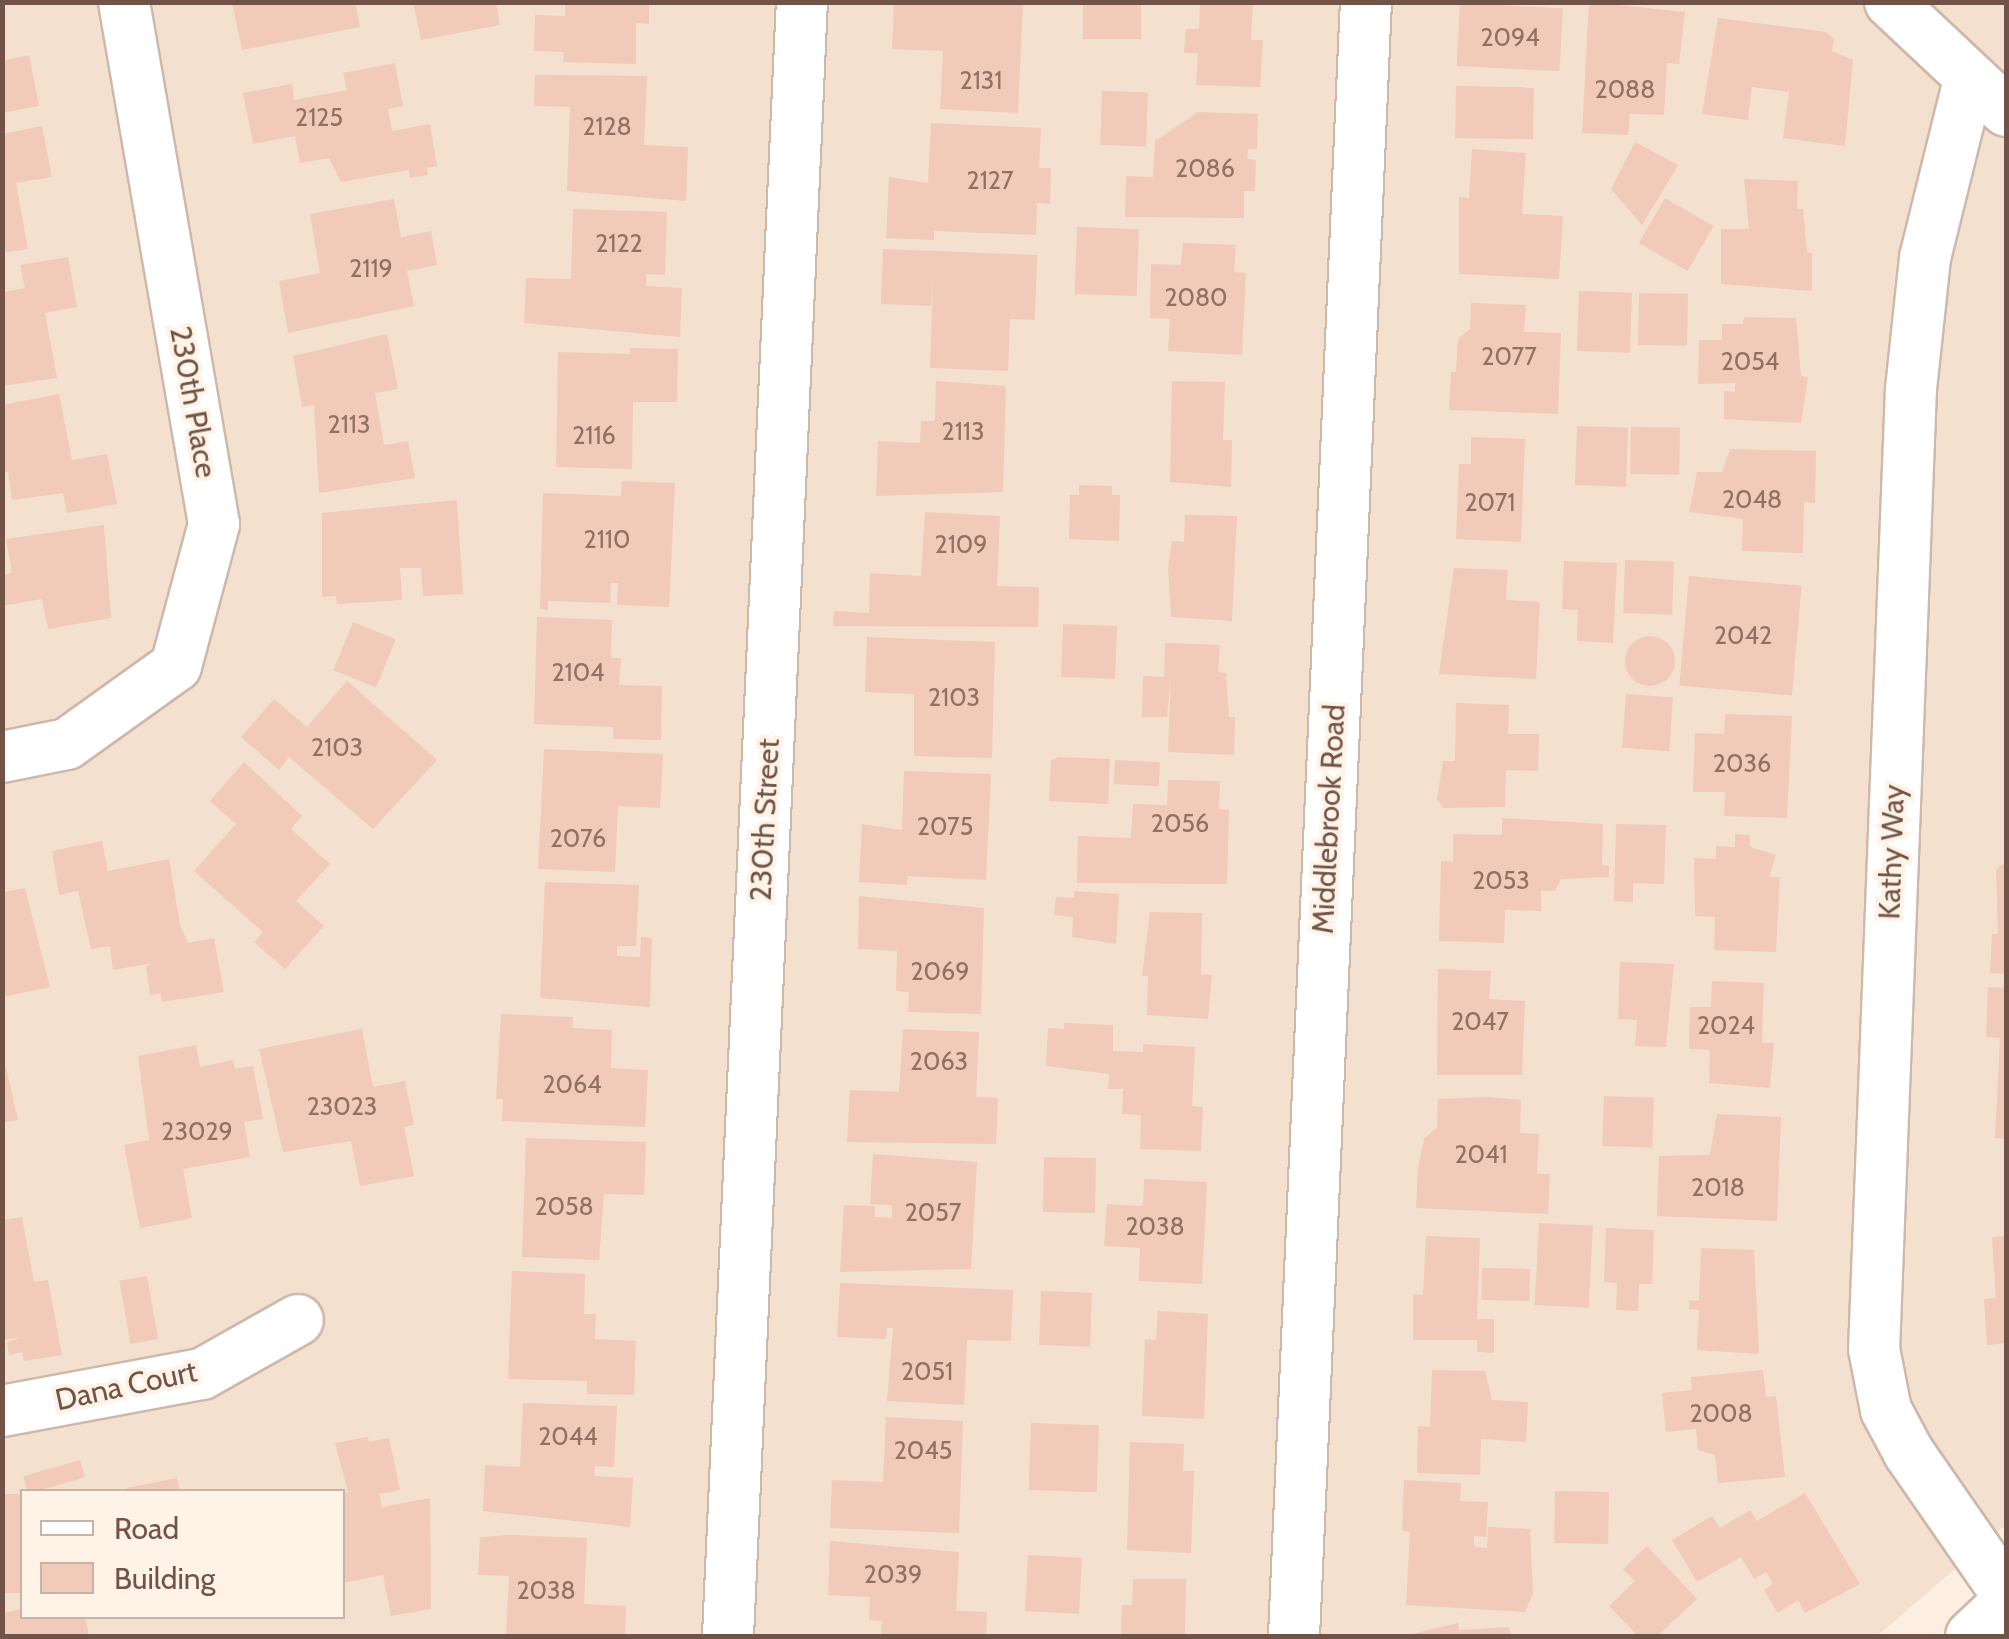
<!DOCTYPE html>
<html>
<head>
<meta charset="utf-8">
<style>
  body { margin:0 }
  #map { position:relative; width:2009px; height:1639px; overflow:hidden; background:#fcefe1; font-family:Cabin,sans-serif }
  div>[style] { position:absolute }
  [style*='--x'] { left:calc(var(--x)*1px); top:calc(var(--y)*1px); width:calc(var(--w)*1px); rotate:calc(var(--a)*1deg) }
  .residential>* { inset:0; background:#f3e0cf }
  .building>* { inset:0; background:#f1cab9; transform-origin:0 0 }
  .round { border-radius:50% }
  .roads { filter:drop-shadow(2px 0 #ceb7ab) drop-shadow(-2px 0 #ceb7ab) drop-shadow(0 2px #ceb7ab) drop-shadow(0 -2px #ceb7ab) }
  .minor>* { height:50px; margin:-25px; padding:0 25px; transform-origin:25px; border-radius:25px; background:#fff }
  span { translate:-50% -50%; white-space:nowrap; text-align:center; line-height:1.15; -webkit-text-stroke:8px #fff3e7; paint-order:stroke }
  .number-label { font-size:25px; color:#927164 }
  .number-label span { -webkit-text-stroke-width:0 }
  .street-label { font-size:30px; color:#725348 }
  .frame { position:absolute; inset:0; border:5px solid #725348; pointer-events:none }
  .legend { position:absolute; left:20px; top:1489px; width:325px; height:130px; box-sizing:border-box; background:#fff3e7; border:2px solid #c7b3a7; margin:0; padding:12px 18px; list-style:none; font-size:30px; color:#725348 }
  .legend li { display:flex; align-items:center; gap:20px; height:50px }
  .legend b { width:50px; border:2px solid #c7b3a7 }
</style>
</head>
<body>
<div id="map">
  <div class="residential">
    <i style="clip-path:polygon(evenodd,3px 3px,2006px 3px,2006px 1525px,1877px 1636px,3px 1636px,3px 3px,22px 1492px,342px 1492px,342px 1616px,22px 1616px,22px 1492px)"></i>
  </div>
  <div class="building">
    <i style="clip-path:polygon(232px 2px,355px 2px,360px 27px,242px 50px)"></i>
    <i style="clip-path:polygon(413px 2px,496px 2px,500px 25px,421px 40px)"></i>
    <i style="clip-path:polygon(565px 2px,649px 2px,649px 24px,636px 23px,636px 64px,563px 62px,564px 52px,534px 51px,535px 15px,565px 16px)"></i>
    <i style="clip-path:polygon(894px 2px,1023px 2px,1018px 113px,940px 109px,943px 51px,892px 49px)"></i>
    <i style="left:1083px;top:2px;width:58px;height:37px"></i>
    <i style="clip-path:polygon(1200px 2px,1253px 2px,1251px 40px,1263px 40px,1260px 87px,1196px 85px,1198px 53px,1184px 53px,1186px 29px,1199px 29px)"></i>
    <i style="clip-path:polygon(1589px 2px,1685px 12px,1679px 64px,1667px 63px,1664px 115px,1630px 114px,1628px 135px,1582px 133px)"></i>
    <i style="left:1460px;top:3px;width:103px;height:63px;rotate:3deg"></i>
    <i style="clip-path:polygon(1718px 18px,1826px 32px,1834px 39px,1832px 51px,1853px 60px,1845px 146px,1783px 138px,1789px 92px,1752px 87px,1748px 120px,1702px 114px)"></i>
    <i style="clip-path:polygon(29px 55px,39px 106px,2px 113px,2px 61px)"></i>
    <i style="clip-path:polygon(395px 63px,403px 106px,388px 109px,392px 131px,430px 124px,437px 166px,427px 168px,428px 175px,410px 178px,409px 170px,341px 182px,329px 158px,300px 163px,295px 136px,253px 144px,243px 93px,292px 84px,294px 100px,347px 90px,343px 73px)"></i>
    <i style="clip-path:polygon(535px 75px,647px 76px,644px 145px,688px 147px,686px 201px,567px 191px,570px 107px,534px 106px)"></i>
    <i style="left:1456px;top:86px;width:78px;height:52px;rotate:1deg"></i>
    <i style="left:1102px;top:91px;width:46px;height:54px;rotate:2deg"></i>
    <i style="clip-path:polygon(1198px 112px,1258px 114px,1257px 149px,1248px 149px,1247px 159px,1256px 160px,1255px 191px,1244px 191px,1244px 218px,1125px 217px,1126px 176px,1153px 177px,1155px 141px)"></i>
    <i style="clip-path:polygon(931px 123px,1041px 128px,1039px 168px,1051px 168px,1050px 204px,1037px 203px,1036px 235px,934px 231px,934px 240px,886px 238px,889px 177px,928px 183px)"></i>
    <i style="clip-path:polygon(42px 126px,52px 177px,16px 183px,28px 249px,2px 253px,2px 134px)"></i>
    <i style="clip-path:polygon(1635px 142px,1678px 165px,1642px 225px,1611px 189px)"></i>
    <i style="clip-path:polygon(1472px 149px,1526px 153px,1522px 214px,1563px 216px,1559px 279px,1459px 274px,1459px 197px,1469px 198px)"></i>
    <i style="clip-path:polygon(1744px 179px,1798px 181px,1797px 209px,1803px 209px,1807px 252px,1812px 253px,1812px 291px,1721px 284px,1721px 229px,1749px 229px)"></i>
    <i style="left:1665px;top:198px;width:56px;height:52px;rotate:30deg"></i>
    <i style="clip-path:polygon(394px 199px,401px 237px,431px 231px,437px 265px,407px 271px,414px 306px,288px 333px,279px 281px,320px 273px,310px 214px)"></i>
    <i style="clip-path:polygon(573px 209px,667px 212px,665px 275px,646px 274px,646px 286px,682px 288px,680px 337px,524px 323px,526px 278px,571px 279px)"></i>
    <i style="left:1077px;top:227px;width:62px;height:67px;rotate:2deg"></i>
    <i style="clip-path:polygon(1183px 243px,1236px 245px,1234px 272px,1246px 273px,1242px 355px,1168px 351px,1170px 319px,1150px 318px,1151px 264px,1181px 265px)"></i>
    <i style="clip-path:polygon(883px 249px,1037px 255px,1035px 320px,1010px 319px,1008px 371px,930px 368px,933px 280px,931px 306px,881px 304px)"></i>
    <i style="clip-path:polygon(68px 257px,77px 307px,45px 313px,57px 378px,2px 386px,2px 292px,25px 288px,20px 265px)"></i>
    <i style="left:1579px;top:291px;width:53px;height:60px;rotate:2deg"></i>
    <i style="left:1639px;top:293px;width:49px;height:52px;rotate:1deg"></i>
    <i style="clip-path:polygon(1471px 303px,1526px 305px,1524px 332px,1561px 333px,1558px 414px,1449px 410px,1451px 372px,1456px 372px,1458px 339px,1470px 329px)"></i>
    <i style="clip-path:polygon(1744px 317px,1796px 318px,1801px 376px,1808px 377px,1801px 423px,1724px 419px,1724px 391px,1735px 392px,1735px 383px,1698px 384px,1699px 340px,1722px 340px,1722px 324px,1743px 324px)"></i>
    <i style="clip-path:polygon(387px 334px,398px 389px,375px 393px,384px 445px,408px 441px,415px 478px,319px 493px,314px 405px,302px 407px,293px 356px)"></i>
    <i style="clip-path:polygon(630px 348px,678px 349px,677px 402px,633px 402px,632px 469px,556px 467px,558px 352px,630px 354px)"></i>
    <i style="clip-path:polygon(936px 381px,1006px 386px,1003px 492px,876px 496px,878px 441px,920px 443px,921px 421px,935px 421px)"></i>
    <i style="clip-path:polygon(1172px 381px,1225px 382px,1223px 440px,1232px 440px,1231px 487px,1170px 482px)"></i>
    <i style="clip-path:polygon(59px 394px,72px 460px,107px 454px,117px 504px,67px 513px,63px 493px,12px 500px,8px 472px,2px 473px,2px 405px)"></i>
    <i style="left:1577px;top:426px;width:51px;height:59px;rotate:2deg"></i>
    <i style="left:1631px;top:427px;width:49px;height:47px;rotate:1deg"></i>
    <i style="clip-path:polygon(1471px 437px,1525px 439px,1521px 542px,1456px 539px,1459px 464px,1471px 464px)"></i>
    <i style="clip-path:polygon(1730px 449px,1816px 451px,1815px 503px,1804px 502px,1803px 553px,1742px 551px,1743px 519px,1689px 512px,1697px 472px,1722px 472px)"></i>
    <i style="clip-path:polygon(622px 481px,675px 483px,669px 607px,617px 605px,618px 583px,611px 583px,610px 603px,548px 601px,548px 610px,540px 609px,543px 493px,621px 496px)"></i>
    <i style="clip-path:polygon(1079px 485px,1112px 486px,1112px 495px,1120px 495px,1119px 541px,1069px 539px,1070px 495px,1079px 495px)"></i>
    <i style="clip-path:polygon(457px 500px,463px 594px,423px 596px,421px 568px,400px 568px,402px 600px,337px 604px,336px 596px,322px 597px,322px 513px)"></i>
    <i style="clip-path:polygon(925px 512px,1000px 516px,997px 586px,1039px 587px,1038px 627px,833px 626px,834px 611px,869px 613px,870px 573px,921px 576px)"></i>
    <i style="clip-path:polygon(1185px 515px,1237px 516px,1232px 621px,1171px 617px,1168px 568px,1172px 541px,1184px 542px)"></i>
    <i style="clip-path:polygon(104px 525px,111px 618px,48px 629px,42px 599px,2px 606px,2px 575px,12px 573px,6px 539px)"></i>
    <i style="left:1625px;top:560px;width:49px;height:53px;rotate:2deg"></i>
    <i style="clip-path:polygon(1564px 561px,1617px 563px,1613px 643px,1577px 641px,1578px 610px,1562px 609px)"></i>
    <i style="clip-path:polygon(1454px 568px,1508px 570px,1506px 600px,1540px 602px,1536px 679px,1439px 674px)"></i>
    <i style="left:1689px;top:576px;width:113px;height:110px;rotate:5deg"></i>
    <i style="clip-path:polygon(537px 617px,612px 620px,611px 658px,621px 658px,619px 685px,662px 686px,661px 740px,613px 739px,613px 727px,534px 724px)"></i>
    <i style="left:353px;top:622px;width:46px;height:52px;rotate:22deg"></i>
    <i style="left:1063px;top:624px;width:54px;height:53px;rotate:2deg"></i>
    <i class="round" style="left:1625px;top:636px;width:50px;height:50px"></i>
    <i style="clip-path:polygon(867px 637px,995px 642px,992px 758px,914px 756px,914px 694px,865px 692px)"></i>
    <i style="clip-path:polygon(1165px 643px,1220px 645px,1218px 672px,1226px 673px,1229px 717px,1235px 717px,1234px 755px,1168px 752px,1171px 676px,1167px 717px,1142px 717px,1143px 676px,1164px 677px)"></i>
    <i style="clip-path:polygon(347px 681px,437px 760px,373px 829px,289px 757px,279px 770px,241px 737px,274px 699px,307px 727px)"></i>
    <i style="left:1626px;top:694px;width:47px;height:54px;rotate:4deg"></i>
    <i style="clip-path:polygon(1456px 703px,1509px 705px,1508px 734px,1539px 734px,1538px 771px,1506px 770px,1505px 807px,1443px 808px,1437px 799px,1443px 761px,1455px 761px)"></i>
    <i style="clip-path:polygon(1725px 714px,1792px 716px,1787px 818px,1724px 816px,1725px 792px,1693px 792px,1695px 733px,1724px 734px)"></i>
    <i style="clip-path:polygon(544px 749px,663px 754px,660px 808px,618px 806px,615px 872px,538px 869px)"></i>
    <i style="clip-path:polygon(1058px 757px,1110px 759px,1108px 804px,1049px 801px,1051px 761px)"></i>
    <i style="left:1115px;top:760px;width:45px;height:24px;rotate:3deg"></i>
    <i style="clip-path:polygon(244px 762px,302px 816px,291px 829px,330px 864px,296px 901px,324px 926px,285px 969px,254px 942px,263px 932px,194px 871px,236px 824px,210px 801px)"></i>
    <i style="clip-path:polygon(904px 771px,991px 774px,986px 880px,908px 876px,907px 885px,859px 882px,862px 824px,902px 830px)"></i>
    <i style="clip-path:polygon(1168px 780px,1220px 781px,1219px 809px,1229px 810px,1227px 884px,1077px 883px,1078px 836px,1131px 838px,1133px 804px,1167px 805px)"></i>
    <i style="clip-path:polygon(1502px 818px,1603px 824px,1602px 865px,1609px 866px,1609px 877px,1561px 879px,1555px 891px,1541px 891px,1541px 911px,1505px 910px,1504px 943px,1439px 941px,1441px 861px,1453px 862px,1453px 834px,1502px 835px)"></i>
    <i style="clip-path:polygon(1616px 824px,1666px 825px,1664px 884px,1633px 883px,1633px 902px,1614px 901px)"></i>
    <i style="clip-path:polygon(1735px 834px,1750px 835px,1750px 847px,1776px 855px,1769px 877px,1780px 877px,1776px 952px,1714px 950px,1715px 917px,1695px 916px,1694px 858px,1716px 859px,1716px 846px,1735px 847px)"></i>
    <i style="clip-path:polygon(102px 841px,108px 871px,169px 859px,180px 925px,188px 943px,214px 938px,224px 992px,162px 1002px,160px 993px,150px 995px,146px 967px,153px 963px,113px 970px,110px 946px,91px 949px,78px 891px,59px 895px,52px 851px)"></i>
    <i style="clip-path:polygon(2002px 864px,2006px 864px,2006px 974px,1990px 973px,1992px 934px,1998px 934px,1996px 870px)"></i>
    <i style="clip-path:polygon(545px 882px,639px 885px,636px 946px,617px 946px,617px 956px,640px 957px,641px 937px,652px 938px,650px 1007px,540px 998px)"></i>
    <i style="clip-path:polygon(25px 888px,50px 987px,2px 997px,2px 892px)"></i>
    <i style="clip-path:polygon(1074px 891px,1119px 894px,1116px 944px,1072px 937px,1073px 917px,1054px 915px,1056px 897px,1074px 898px)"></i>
    <i style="clip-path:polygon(859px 896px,984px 908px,981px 1014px,908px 1012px,909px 992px,896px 991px,897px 951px,858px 949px)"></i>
    <i style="clip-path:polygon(1150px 912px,1202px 913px,1201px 974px,1212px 975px,1208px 1019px,1147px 1015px,1148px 976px,1142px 976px)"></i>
    <i style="clip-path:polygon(1620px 962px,1674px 964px,1666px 1047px,1635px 1046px,1637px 1020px,1618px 1019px)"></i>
    <i style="clip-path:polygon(1438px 969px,1491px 971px,1489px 999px,1525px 1001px,1522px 1075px,1437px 1075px)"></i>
    <i style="clip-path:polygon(1712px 981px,1764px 983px,1762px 1043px,1774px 1043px,1770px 1088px,1709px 1083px,1710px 1050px,1689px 1049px,1690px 1007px,1711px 1007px)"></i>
    <i style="clip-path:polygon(1988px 987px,2006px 988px,2006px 1139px,1995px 1138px,2000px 1038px,1986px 1037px)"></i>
    <i style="clip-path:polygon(501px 1014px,573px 1017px,572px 1028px,612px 1030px,611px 1068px,648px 1070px,645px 1127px,502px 1121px,503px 1099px,496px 1099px)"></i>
    <i style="clip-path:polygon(1064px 1023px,1113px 1025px,1113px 1051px,1143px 1052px,1143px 1044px,1195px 1047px,1192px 1106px,1203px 1107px,1201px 1151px,1140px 1149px,1141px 1115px,1122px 1114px,1123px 1089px,1108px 1089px,1109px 1074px,1046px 1066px,1048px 1028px,1064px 1029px)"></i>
    <i style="clip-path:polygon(362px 1029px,373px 1087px,405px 1081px,414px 1125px,404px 1127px,414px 1176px,360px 1186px,351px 1141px,283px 1152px,259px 1049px)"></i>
    <i style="clip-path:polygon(903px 1029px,979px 1032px,976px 1097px,998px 1098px,996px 1144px,847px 1142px,850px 1090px,899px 1092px)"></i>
    <i style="clip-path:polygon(196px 1045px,200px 1067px,233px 1060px,235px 1069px,253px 1066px,263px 1119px,244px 1122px,250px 1157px,183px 1169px,192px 1218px,140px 1228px,124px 1145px,149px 1140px,138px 1056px)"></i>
    <i style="clip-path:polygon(6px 1067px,18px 1120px,2px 1123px,2px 1068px)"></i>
    <i style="left:1604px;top:1096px;width:50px;height:50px;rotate:2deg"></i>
    <i style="clip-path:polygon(1487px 1097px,1521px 1100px,1520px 1133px,1539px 1134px,1537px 1174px,1550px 1174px,1548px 1214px,1416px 1208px,1418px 1169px,1424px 1139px,1437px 1127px,1438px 1099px)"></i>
    <i style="clip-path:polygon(1717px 1114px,1781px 1117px,1777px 1221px,1657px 1216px,1659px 1156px,1710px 1155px)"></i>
    <i style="clip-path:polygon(526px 1138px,646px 1142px,644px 1195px,604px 1194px,599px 1260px,522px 1257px)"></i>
    <i style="clip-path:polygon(873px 1154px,977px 1162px,971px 1269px,840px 1272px,844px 1205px,875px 1206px,875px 1217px,892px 1218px,892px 1205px,870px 1204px)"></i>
    <i style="left:1044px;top:1157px;width:52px;height:55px;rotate:1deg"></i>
    <i style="clip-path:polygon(1144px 1179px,1207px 1182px,1202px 1284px,1139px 1281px,1140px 1248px,1104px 1246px,1107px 1204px,1143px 1206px)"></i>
    <i style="clip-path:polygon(22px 1217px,34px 1282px,48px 1280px,62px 1355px,24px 1361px,22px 1352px,9px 1355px,7px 1343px,20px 1337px,2px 1340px,2px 1220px)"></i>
    <i style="left:1539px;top:1223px;width:54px;height:82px;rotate:3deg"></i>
    <i style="clip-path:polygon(1606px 1228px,1654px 1230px,1652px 1284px,1639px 1284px,1638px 1311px,1616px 1310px,1617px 1283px,1604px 1282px)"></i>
    <i style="clip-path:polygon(1426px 1236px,1480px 1238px,1477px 1319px,1494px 1319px,1494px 1353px,1477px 1352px,1477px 1340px,1413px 1340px,1413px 1294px,1423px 1295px)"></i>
    <i style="clip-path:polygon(2006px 1236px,2006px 1343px,1987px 1345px,1984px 1299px,1996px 1298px,1992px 1237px)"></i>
    <i style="clip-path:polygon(1701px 1248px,1754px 1250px,1759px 1354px,1697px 1350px,1699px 1310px,1689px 1309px,1689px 1300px,1699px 1301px)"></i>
    <i style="left:1482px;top:1268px;width:48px;height:32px;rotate:1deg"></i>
    <i style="clip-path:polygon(512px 1271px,585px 1274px,584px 1314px,596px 1314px,595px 1339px,636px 1341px,634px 1395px,587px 1394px,587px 1381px,508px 1379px)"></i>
    <i style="left:147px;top:1276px;width:64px;height:28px;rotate:80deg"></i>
    <i style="clip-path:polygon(840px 1283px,1013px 1290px,1011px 1341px,967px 1340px,964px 1405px,887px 1401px,893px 1328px,887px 1328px,886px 1339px,837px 1337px)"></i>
    <i style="left:1041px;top:1291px;width:51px;height:54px;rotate:2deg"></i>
    <i style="clip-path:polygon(1158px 1311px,1208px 1314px,1204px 1419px,1142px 1416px,1145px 1339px,1156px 1340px)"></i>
    <i style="clip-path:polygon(1432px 1370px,1485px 1371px,1492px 1400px,1528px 1402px,1526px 1442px,1481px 1439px,1480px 1475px,1417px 1473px,1418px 1426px,1430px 1427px)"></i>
    <i style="clip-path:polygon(1763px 1370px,1766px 1397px,1776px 1396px,1785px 1477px,1718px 1483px,1715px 1455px,1698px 1450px,1696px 1429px,1666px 1432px,1662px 1393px,1692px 1390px,1691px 1377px)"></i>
    <i style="clip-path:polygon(523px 1403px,617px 1406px,614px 1467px,595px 1466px,594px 1476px,633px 1478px,630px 1527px,483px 1511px,485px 1465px,520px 1467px)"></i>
    <i style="clip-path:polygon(886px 1417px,963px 1421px,959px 1533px,830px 1528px,832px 1480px,883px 1482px)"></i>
    <i style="left:1031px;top:1423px;width:68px;height:67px;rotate:2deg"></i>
    <i style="clip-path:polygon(368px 1437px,369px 1442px,389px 1438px,400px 1490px,379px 1494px,382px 1507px,430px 1498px,431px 1609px,391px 1616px,383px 1575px,342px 1583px,342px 1493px,348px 1492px,335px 1443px)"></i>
    <i style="clip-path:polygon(1130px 1442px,1184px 1444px,1183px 1471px,1194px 1471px,1191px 1553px,1127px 1550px)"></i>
    <i style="left:80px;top:1460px;width:18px;height:59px;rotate:74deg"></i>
    <i style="clip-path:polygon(177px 1478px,180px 1492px,128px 1492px,127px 1488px)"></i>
    <i style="clip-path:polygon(1404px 1480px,1461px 1483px,1460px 1501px,1488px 1502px,1486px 1537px,1474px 1536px,1474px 1547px,1487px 1548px,1488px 1527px,1530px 1529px,1533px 1594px,1525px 1612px,1406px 1605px,1410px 1532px,1402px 1530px)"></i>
    <i style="left:1555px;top:1491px;width:54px;height:52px;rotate:1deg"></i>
    <i style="clip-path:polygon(1805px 1493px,1860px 1584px,1805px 1613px,1798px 1600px,1778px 1613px,1764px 1590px,1773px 1584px,1766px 1572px,1754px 1579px,1741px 1557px,1697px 1582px,1672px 1540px,1712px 1516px,1720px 1528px,1750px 1510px,1757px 1521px)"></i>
    <i style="left:22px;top:1494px;width:99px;height:20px;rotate:90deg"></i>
    <i style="clip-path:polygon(510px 1535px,587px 1538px,584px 1604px,626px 1606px,625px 1636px,506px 1636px,509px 1576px,478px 1575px,480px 1537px)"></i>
    <i style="clip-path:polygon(830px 1541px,959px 1552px,956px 1611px,987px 1612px,986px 1636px,881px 1636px,882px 1621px,869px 1620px,870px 1597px,828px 1595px)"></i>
    <i style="clip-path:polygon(1647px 1546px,1697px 1599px,1657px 1636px,1638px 1636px,1609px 1606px,1635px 1581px,1623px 1569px)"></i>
    <i style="left:1028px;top:1555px;width:54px;height:56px;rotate:3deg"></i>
    <i style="clip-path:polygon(1133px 1579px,1186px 1579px,1185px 1636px,1121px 1636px,1122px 1605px,1132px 1605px)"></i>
    <i style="clip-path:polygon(22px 1609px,22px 1616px,85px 1616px,89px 1636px,2px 1636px,2px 1613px)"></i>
    <i style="clip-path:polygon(1458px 1623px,1459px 1630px,1509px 1627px,1511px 1636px,1404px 1636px)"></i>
  </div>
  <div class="roads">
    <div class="minor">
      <i style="--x:1890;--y:2;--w:159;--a:43.2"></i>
      <i style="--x:1969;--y:80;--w:183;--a:103.9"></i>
      <i style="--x:1925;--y:258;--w:131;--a:96.1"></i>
      <i style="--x:1911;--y:388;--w:962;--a:92.2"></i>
      <i style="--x:1874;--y:1349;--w:62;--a:78.9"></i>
      <i style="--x:1886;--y:1410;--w:49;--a:61.9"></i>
      <i style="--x:1909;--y:1453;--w:170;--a:55.3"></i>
      <i style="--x:2;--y:757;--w:66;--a:-11.3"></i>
      <i style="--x:67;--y:744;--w:134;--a:-35.6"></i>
      <i style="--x:176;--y:666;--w:147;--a:-75"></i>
      <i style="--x:214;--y:524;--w:530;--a:-99.78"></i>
      <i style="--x:2;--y:1411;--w:203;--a:-10.5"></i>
      <i style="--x:202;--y:1374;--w:110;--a:-29.4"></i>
      <i style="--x:728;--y:1636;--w:1636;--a:-87.41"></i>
      <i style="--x:1294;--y:1636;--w:1636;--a:-87.48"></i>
      <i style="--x:1971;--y:1636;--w:48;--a:-43.3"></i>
    </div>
  </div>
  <div class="number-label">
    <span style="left:1510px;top:37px">2094</span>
    <span style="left:981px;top:80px">2131</span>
    <span style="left:1625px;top:89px">2088</span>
    <span style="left:319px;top:117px">2125</span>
    <span style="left:607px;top:126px">2128</span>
    <span style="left:1205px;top:168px">2086</span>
    <span style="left:990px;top:180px">2127</span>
    <span style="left:619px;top:243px">2122</span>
    <span style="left:371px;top:268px">2119</span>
    <span style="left:1196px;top:297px">2080</span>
    <span style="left:1509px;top:356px">2077</span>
    <span style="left:1750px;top:361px">2054</span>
    <span style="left:349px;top:424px">2113</span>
    <span style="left:963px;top:431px">2113</span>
    <span style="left:594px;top:435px">2116</span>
    <span style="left:1752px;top:499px">2048</span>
    <span style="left:1490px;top:502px">2071</span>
    <span style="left:607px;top:539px">2110</span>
    <span style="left:961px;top:544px">2109</span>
    <span style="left:1743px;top:635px">2042</span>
    <span style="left:578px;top:672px">2104</span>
    <span style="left:954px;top:697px">2103</span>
    <span style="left:337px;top:747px">2103</span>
    <span style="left:1742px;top:763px">2036</span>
    <span style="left:1180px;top:823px">2056</span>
    <span style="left:945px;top:826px">2075</span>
    <span style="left:578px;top:838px">2076</span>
    <span style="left:1501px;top:880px">2053</span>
    <span style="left:940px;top:971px">2069</span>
    <span style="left:1480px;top:1021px">2047</span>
    <span style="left:1726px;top:1025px">2024</span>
    <span style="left:939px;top:1061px">2063</span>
    <span style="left:572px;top:1084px">2064</span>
    <span style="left:342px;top:1106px">23023</span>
    <span style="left:197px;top:1131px">23029</span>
    <span style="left:1481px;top:1154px">2041</span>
    <span style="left:1718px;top:1187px">2018</span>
    <span style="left:564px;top:1206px">2058</span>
    <span style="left:933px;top:1212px">2057</span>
    <span style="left:1155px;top:1226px">2038</span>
    <span style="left:927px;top:1371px">2051</span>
    <span style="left:1721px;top:1413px">2008</span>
    <span style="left:568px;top:1436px">2044</span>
    <span style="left:923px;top:1450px">2045</span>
    <span style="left:893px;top:1574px">2039</span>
    <span style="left:546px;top:1590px">2038</span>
  </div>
  <div class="street-label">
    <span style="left:193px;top:402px;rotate:80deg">230th Place</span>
    <span style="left:1329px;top:819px;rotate:-87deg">Middlebrook Road</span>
    <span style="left:765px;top:820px;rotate:-87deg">230th Street</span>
    <span style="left:1892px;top:852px;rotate:-88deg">Kathy Way</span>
    <span style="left:126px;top:1386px;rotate:-12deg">Dana Court</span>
  </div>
  <div class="frame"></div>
  <ul class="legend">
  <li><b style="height:12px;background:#fff"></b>Road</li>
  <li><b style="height:28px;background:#f1cab9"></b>Building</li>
  </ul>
</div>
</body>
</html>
